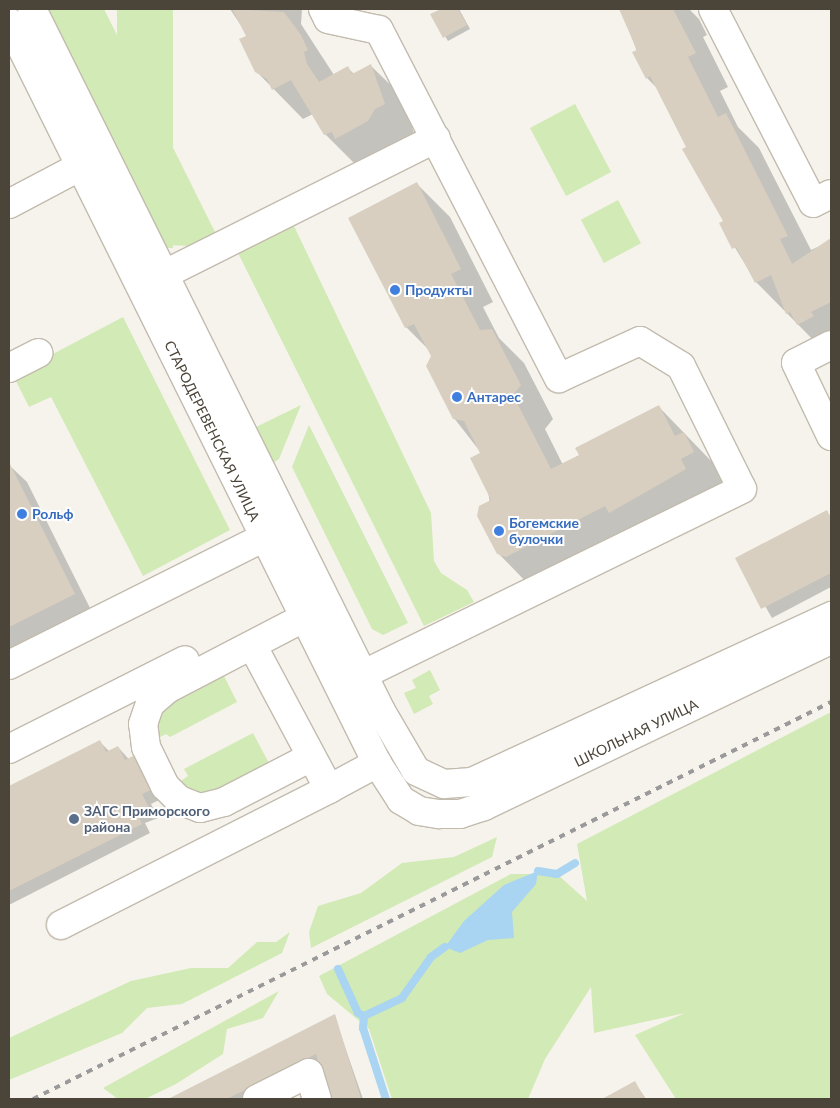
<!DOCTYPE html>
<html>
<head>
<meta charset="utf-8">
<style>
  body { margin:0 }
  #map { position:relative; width:840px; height:1108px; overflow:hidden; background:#f6f3ec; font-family:Lato,sans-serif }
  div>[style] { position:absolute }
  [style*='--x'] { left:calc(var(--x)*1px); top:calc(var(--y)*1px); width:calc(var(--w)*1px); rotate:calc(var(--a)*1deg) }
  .green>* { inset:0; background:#d2eab5; transform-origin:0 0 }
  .water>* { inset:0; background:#a9d4f2 }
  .shadow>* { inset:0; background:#0003 }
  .stream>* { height:8px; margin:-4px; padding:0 4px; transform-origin:4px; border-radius:4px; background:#a9d4f2 }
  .building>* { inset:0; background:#d8cfc1 }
  .roads { filter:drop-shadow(1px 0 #c2bbae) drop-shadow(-1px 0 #c2bbae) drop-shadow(0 1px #c2bbae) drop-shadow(0 -1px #c2bbae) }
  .minor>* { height:28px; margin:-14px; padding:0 14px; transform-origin:14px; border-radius:14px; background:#fff }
  .rail>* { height:4px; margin-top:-2px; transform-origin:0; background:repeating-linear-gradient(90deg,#9a9a9a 0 6px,transparent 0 12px) }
  .dots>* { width:14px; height:14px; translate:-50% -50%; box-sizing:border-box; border:2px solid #fff; border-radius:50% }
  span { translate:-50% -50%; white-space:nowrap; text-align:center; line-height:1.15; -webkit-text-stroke:4px #fff; paint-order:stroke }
  .shop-label { font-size:14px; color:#366cbe; font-weight:700 }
  .left { translate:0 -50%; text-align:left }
  .street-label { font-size:14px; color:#4b4439 }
  .service-label { font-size:14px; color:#4e5e75; font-weight:700 }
  .frame { position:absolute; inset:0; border:10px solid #4b4439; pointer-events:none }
</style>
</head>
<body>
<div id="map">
  <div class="green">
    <i style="clip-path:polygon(48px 9px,104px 9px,216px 234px,191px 246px,166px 245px)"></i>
    <i style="left:117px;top:9px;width:56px;height:239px"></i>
    <i style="left:575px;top:104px;width:77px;height:51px;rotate:62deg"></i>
    <i style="left:618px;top:200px;width:49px;height:42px;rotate:62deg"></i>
    <i style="clip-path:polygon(294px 226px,431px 513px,434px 561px,441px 573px,467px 590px,474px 602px,424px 626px,238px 253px)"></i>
    <i style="clip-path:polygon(123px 317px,230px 530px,143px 576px,51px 397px,29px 407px,13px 375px)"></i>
    <i style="clip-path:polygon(301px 405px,279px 459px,273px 463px,256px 427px)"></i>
    <i style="clip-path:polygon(309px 425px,408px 623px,383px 635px,372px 629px,292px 467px)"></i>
    <i style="clip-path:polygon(221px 670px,237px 702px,170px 737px,166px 734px,155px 740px,154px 725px,170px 697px)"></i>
    <i style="clip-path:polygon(430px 670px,440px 690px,429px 696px,433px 704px,414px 714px,404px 693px,416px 688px,412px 680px)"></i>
    <i style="clip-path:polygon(831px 712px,831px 1099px,676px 1099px,635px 1035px,685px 1013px,594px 1033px,591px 987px,545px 1059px,528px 1099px,392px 1099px,369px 1029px,327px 994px,319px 976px,511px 874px,557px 874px,587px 901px,577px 844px)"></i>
    <i style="clip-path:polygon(253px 733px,270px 765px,211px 795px,198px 795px,178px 783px,188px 776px,184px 769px)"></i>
    <i style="clip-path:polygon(497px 837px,492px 857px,311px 948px,309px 932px,318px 906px,361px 893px,402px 863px,454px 857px)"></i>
    <i style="clip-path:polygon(290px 932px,282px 953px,182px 1004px,147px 1008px,122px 1033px,9px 1080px,9px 1038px,131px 981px,191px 968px,228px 968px,257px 942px,276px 942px)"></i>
    <i style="clip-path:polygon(279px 991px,263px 1018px,227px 1029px,223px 1054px,176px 1084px,145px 1099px,118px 1099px,103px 1088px)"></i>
  </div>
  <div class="water">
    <i style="clip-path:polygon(538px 871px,536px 884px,512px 912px,514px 938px,488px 940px,460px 953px,445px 947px,464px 921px,504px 885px)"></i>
  </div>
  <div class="shadow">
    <i style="clip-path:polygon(230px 9px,302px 9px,301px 24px,334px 75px,348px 68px,354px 74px,371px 66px,401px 95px,414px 133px,405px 138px,398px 151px,355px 164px,325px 134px,313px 114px,303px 119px,256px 71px,248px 36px)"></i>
    <i style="clip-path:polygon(444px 9px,459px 9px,470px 29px,448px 41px,432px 15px)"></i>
    <i style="clip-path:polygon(621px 9px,689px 9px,699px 19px,707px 35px,703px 37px,728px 87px,720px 91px,738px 127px,759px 148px,811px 250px,831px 241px,831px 358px,756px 282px,720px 223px,725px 221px,659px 90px,647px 78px)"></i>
    <i style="clip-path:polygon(417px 184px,450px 217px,493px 302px,483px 307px,499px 338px,524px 363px,553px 419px,545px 429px,563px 465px,659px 407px,716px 466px,726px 485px,531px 587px,498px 553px,482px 454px,454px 418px,429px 350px,406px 327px,350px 218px)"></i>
    <i style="clip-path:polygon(9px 465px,27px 482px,92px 612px,9px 650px)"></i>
    <i style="clip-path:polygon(827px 512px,831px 517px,831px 587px,772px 618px,737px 558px)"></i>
    <i style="clip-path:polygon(100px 742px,109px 751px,118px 747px,163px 798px,151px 804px,158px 818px,145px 823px,150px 833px,9px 905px,9px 788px)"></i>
    <i style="clip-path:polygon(334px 1015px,363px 1099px,331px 1099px,319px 1059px,240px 1099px,171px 1099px)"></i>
    <i style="clip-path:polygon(635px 1083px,646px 1099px,605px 1099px)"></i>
  </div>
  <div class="stream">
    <i style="--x:538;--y:871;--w:19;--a:9"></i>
    <i style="--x:557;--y:874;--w:21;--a:-31"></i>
    <i style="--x:338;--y:969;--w:48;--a:65.6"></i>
    <i style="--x:358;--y:1013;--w:7;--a:27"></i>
    <i style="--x:364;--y:1016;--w:12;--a:95"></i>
    <i style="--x:363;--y:1028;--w:75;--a:72.1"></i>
    <i style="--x:364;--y:1016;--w:42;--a:-25.3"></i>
    <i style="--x:402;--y:998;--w:50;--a:-54.7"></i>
    <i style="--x:431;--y:957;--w:17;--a:-36"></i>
  </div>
  <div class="building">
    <i style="clip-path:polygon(232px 9px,284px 12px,301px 35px,308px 50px,304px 52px,307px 64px,319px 82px,348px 66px,352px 74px,371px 64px,385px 104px,375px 109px,368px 121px,335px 139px,332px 132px,324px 135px,291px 80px,272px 90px,267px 79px,255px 72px,239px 39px,246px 36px)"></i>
    <i style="clip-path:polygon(441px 9px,458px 9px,467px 25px,443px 38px,430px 14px)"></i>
    <i style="clip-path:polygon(619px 9px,673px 9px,696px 53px,688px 57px,718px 117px,726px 113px,788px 236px,780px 239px,792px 264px,831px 238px,831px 302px,811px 312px,814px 316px,797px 325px,790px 312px,786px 314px,771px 275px,755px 283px,736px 247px,732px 249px,719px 223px,723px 221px,682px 149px,686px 147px,650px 76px,646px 79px,632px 52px,637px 50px)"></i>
    <i style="clip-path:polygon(417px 182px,461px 269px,451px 274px,480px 330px,492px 329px,521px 385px,513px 395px,551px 469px,579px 455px,575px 448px,659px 405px,675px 436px,684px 432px,694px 452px,681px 459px,686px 469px,609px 513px,605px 506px,506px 557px,497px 554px,477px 516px,479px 506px,491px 500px,470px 458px,480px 453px,464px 421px,453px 419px,426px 366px,431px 356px,414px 324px,405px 328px,348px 218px)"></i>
    <i style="clip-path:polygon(9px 462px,75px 594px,9px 627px)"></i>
    <i style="clip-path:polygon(827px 510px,831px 519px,831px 573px,761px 609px,735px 558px)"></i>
    <i style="clip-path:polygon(100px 740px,106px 752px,118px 746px,125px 760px,137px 754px,155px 788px,142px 794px,149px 808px,137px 814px,142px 824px,9px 891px,9px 786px)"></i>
    <i style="clip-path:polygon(335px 1014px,361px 1099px,329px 1099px,316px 1054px,227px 1099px,168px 1099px)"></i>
    <i style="clip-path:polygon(635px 1081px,645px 1099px,602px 1099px)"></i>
  </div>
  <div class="roads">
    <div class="minor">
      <i style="--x:32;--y:9;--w:784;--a:63.57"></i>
      <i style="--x:381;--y:711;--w:69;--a:59.7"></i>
      <i style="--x:416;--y:771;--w:31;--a:25"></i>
      <i style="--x:444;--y:784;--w:28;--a:-4"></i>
      <i style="--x:472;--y:782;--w:396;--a:-24.8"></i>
      <i style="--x:323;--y:9;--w:11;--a:63"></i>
      <i style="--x:328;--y:19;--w:52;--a:12.2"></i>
      <i style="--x:379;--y:30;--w:392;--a:62.7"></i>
      <i style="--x:559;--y:378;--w:89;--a:-24.6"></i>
      <i style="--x:640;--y:341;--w:48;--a:31.4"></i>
      <i style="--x:681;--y:366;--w:137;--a:63.6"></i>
      <i style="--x:742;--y:489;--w:441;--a:153.9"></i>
      <i style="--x:713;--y:9;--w:218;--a:62.7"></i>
      <i style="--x:813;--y:203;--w:20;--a:-27"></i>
      <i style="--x:9;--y:22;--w:827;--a:63.59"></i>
      <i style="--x:377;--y:763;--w:44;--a:57"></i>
      <i style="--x:401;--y:800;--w:21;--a:31"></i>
      <i style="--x:419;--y:811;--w:20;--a:9"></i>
      <i style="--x:439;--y:814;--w:21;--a:0"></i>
      <i style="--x:460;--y:814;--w:25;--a:-18"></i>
      <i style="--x:484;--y:806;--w:385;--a:-25.6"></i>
      <i style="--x:9;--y:204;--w:81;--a:-27.8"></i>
      <i style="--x:149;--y:282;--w:321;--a:-26.6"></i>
      <i style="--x:831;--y:345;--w:39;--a:153"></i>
      <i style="--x:796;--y:363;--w:81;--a:64.4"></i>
      <i style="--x:9;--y:368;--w:33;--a:-27"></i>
      <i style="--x:9;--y:665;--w:303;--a:-26.6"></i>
      <i style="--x:9;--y:749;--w:197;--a:-26.8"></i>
      <i style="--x:311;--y:757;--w:98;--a:152.7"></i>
      <i style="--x:224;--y:802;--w:25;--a:166"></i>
      <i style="--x:200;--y:808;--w:22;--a:-159"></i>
      <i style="--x:179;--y:800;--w:20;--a:-135"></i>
      <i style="--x:165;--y:786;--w:43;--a:-116"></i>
      <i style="--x:146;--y:747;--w:23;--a:-97"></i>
      <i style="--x:143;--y:724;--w:21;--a:-71"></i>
      <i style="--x:150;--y:704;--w:23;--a:-41"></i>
      <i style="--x:167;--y:689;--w:174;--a:-27.5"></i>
      <i style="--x:329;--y:789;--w:55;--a:-28.4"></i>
      <i style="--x:61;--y:925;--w:301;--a:-26.9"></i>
      <i style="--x:329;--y:789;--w:163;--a:-118.1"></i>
      <i style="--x:257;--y:1099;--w:58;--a:-26.6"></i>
      <i style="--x:309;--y:1073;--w:27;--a:73"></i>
    </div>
  </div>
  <div class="rail">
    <i style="--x:33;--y:1099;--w:891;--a:-26.45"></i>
  </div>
  <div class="dots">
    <i style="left:395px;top:290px;background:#3f7fe0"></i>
    <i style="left:457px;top:397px;background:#3f7fe0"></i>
    <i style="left:22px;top:514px;background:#3f7fe0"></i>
    <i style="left:499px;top:531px;background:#3f7fe0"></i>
    <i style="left:74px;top:819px;background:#5c6f8a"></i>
  </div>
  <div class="shop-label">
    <span class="left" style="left:405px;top:290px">Продукты</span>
    <span class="left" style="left:467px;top:397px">Антарес</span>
    <span class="left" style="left:32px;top:514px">Рольф</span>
    <span class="left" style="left:509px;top:531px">Богемские<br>булочки</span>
  </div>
  <div class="street-label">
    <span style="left:212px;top:431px;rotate:64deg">СТАРОДЕРЕВЕНСКАЯ УЛИЦА</span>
    <span style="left:636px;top:733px;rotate:-26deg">ШКОЛЬНАЯ УЛИЦА</span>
  </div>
  <div class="service-label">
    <span class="left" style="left:84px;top:819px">ЗАГС Приморского<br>района</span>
  </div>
  <div class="frame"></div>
</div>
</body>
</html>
